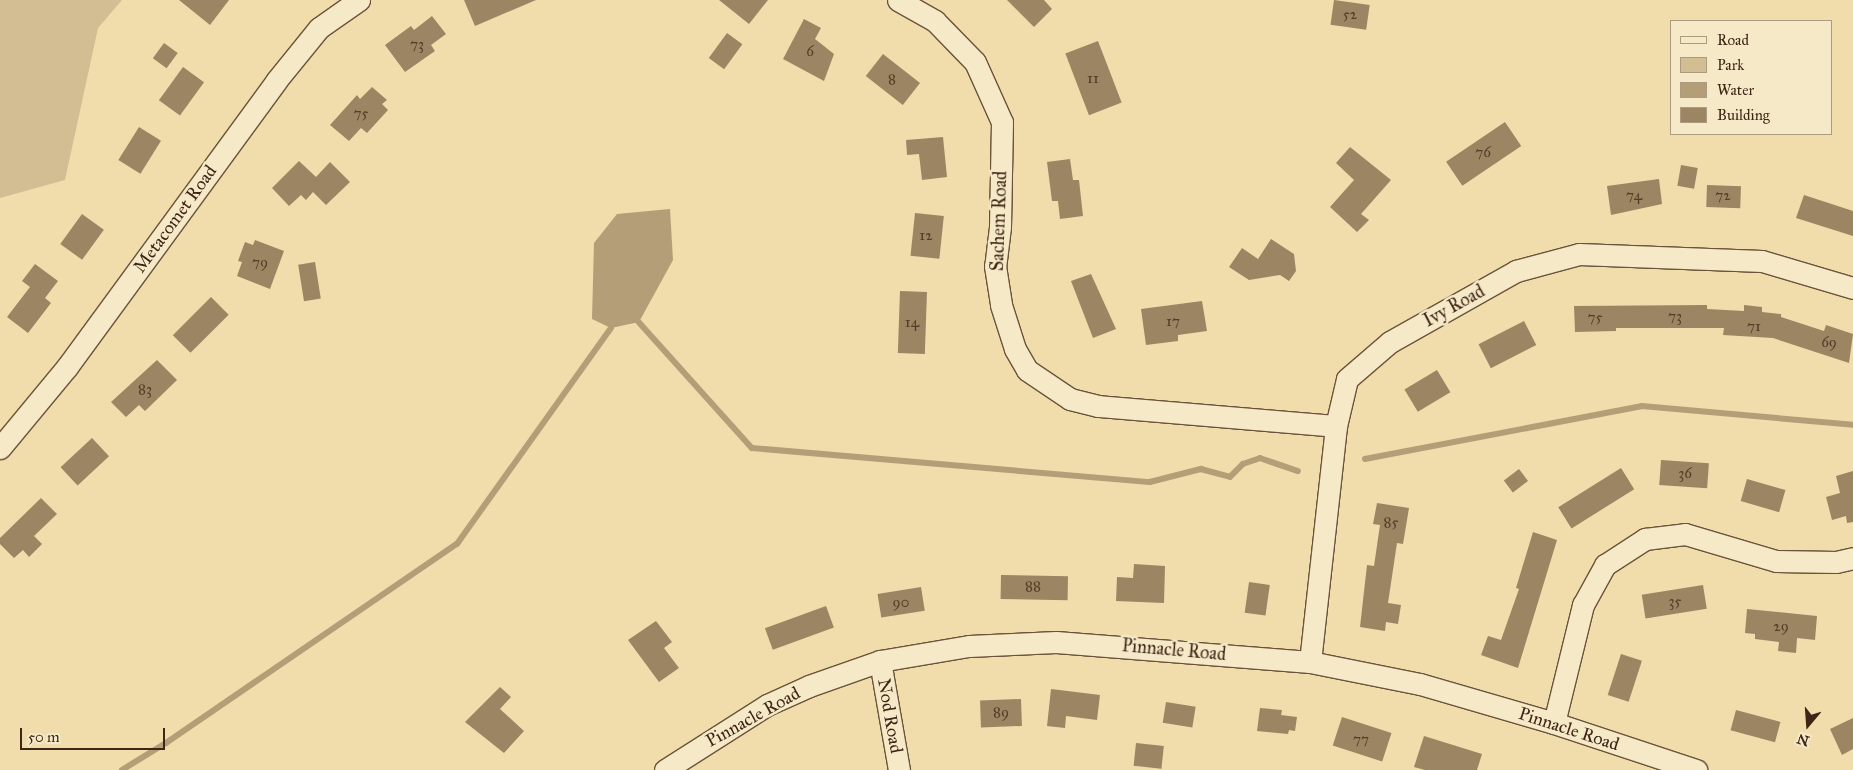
<!DOCTYPE html>
<html>
<head>
<meta charset="utf-8">
<style>
  body { margin:0 }
  #map { position:relative; width:1853px; height:770px; overflow:hidden; background:#f0ddab; font-family:"IM FELL Great Primer",serif }
  div>[style] { position:absolute }
  [style*='--x'] { left:calc(var(--x)*1px); top:calc(var(--y)*1px); width:calc(var(--w)*1px); rotate:calc(var(--a)*1deg) }
  .green>* { inset:0; background:#d2be92 }
  .water>* { inset:0; background:#b39e78 }
  .stream>* { height:5.5px; margin:-2.75px; padding:0 2.75px; transform-origin:2.75px; border-radius:2.75px; background:#b39e78 }
  .building>* { inset:0; background:#9b8563; transform-origin:0 0 }
  .roads { filter:drop-shadow(1px 0 #6a533a) drop-shadow(-1px 0 #6a533a) drop-shadow(0 1px #6a533a) drop-shadow(0 -1px #6a533a) }
  .street>* { height:21px; margin:-10.5px; padding:0 10.5px; transform-origin:10.5px; border-radius:10.5px; background:#f5e9c8 }
  span { translate:-50% -50%; white-space:nowrap; text-align:center; line-height:1.15; -webkit-text-stroke:5px #f5e9c8; paint-order:stroke }
  .number-label { font-size:15px; color:#553d28 }
  .number-label span { -webkit-text-stroke-width:0 }
  .street-label { font-size:18px; color:#3e2515 }
  .legend { position:absolute; left:1670px; top:20px; width:162px; height:115px; box-sizing:border-box; background:#f5e9c8; border:1px solid #ac9b80; margin:0; padding:6px 9px; list-style:none; font-size:15px; color:#3e2515 }
  .legend li { display:flex; align-items:center; gap:10px; height:25px }
  .legend b { width:25px; border:1px solid #ac9b80 }
  .north { position:absolute; left:1783px; top:700px; width:50px; height:50px; -webkit-text-stroke:4px #f5e9c8; paint-order:stroke; rotate:198deg; font-size:14px; font-weight:700; line-height:20px; text-align:center; color:#3e2515 }
  .north::after { content:''; display:block; margin:auto; width:18px; height:22px; background:#3e2515; clip-path:polygon(50% 0,100% 100%,50% 72%,0 100%) }
  .scale { position:absolute; left:20px; top:728px; width:145px; height:22px; box-sizing:border-box; border:2px solid #3e2515; border-top:0; padding-left:6px; font-size:15px; line-height:18px; white-space:nowrap; color:#3e2515; -webkit-text-stroke:4px #f5e9c8; paint-order:stroke }
</style>
</head>
<body>
<div id="map">
  <div class="green">
    <i style="clip-path:polygon(0 0,122px 0,98px 28px,65px 180px,0 198px)"></i>
  </div>
  <div class="water">
    <i style="clip-path:polygon(670px 209px,673px 260px,639px 322px,611px 328px,592px 319px,594px 243px,617px 214px)"></i>
  </div>
  <div class="stream">
    <i style="--x:639;--y:322;--w:169;--a:48.1"></i>
    <i style="--x:752;--y:448;--w:399;--a:4.9"></i>
    <i style="--x:1150;--y:482;--w:53;--a:-14.3"></i>
    <i style="--x:1201;--y:469;--w:30;--a:15"></i>
    <i style="--x:1230;--y:477;--w:18;--a:-45"></i>
    <i style="--x:1243;--y:464;--w:18;--a:-19"></i>
    <i style="--x:1260;--y:458;--w:40;--a:18.9"></i>
    <i style="--x:1365;--y:459;--w:282;--a:-10.8"></i>
    <i style="--x:1642;--y:406;--w:212;--a:5.1"></i>
    <i style="--x:122;--y:770;--w:52;--a:-31.5"></i>
    <i style="--x:166;--y:743;--w:353;--a:-34.4"></i>
    <i style="--x:457;--y:544;--w:265;--a:-54.5"></i>
  </div>
  <div class="building">
    <i style="clip-path:polygon(179px 0,229px 0,210px 25px)"></i>
    <i style="clip-path:polygon(464px 0,536px 0,475px 26px)"></i>
    <i style="clip-path:polygon(719px 0,768px 0,749px 24px)"></i>
    <i style="clip-path:polygon(1007px 0,1044px 0,1052px 9px,1034px 27px)"></i>
    <i style="left:1334px;top:0;width:36px;height:25px;rotate:8deg"></i>
    <i style="clip-path:polygon(432px 16px,446px 34px,431px 45px,435px 51px,405px 72px,385px 45px,411px 26px,414px 30px)"></i>
    <i style="clip-path:polygon(804px 19px,821px 28px,815px 39px,834px 54px,824px 81px,783px 59px)"></i>
    <i style="left:727px;top:33px;width:19px;height:31px;rotate:36deg"></i>
    <i style="left:1098px;top:41px;width:66px;height:35px;rotate:69deg"></i>
    <i style="left:164px;top:43px;width:17px;height:19px;rotate:36deg"></i>
    <i style="left:883px;top:54px;width:47px;height:28px;rotate:38deg"></i>
    <i style="left:183px;top:67px;width:26px;height:41px;rotate:36deg"></i>
    <i style="clip-path:polygon(372px 87px,387px 100px,382px 104px,388px 110px,367px 133px,361px 128px,349px 141px,330px 125px,357px 95px,360px 99px)"></i>
    <i style="left:1505px;top:122px;width:29px;height:71px;rotate:56deg"></i>
    <i style="left:139px;top:127px;width:26px;height:39px;rotate:32deg"></i>
    <i style="clip-path:polygon(943px 137px,947px 177px,922px 180px,919px 154px,907px 155px,906px 140px)"></i>
    <i style="clip-path:polygon(1350px 147px,1391px 180px,1361px 214px,1369px 220px,1357px 232px,1330px 207px,1354px 180px,1336px 163px)"></i>
    <i style="clip-path:polygon(1070px 159px,1073px 180px,1079px 180px,1083px 216px,1060px 219px,1058px 201px,1052px 201px,1047px 162px)"></i>
    <i style="clip-path:polygon(299px 161px,316px 177px,330px 162px,350px 182px,326px 205px,313px 192px,306px 200px,301px 195px,289px 206px,272px 188px)"></i>
    <i style="left:1681px;top:165px;width:17px;height:21px;rotate:10deg"></i>
    <i style="clip-path:polygon(1659px 179px,1662px 204px,1611px 215px,1607px 186px)"></i>
    <i style="left:1707px;top:185px;width:34px;height:22px;rotate:2deg"></i>
    <i style="clip-path:polygon(1804px 195px,1853px 211px,1853px 236px,1796px 218px)"></i>
    <i style="left:915px;top:213px;width:29px;height:43px;rotate:6deg"></i>
    <i style="left:82px;top:214px;width:27px;height:37px;rotate:36deg"></i>
    <i style="clip-path:polygon(1271px 239px,1294px 254px,1296px 271px,1289px 281px,1280px 275px,1249px 280px,1229px 267px,1242px 248px,1258px 259px)"></i>
    <i style="clip-path:polygon(255px 240px,284px 251px,270px 289px,237px 276px,242px 262px,238px 261px,245px 242px,253px 245px)"></i>
    <i style="left:315px;top:262px;width:37px;height:17px;rotate:81deg"></i>
    <i style="clip-path:polygon(35px 264px,58px 281px,45px 298px,51px 303px,28px 333px,7px 317px,30px 287px,22px 281px)"></i>
    <i style="clip-path:polygon(1091px 274px,1116px 329px,1093px 338px,1071px 281px)"></i>
    <i style="left:900px;top:291px;width:27px;height:62px;rotate:2deg"></i>
    <i style="left:211px;top:297px;width:25px;height:54px;rotate:45deg"></i>
    <i style="clip-path:polygon(1202px 301px,1207px 331px,1178px 335px,1178px 341px,1146px 345px,1141px 309px)"></i>
    <i style="clip-path:polygon(1707px 305px,1707px 309px,1744px 311px,1744px 305px,1762px 307px,1762px 312px,1781px 314px,1781px 317px,1824px 331px,1826px 325px,1853px 334px,1849px 363px,1773px 338px,1723px 335px,1724px 328px,1616px 328px,1616px 331px,1575px 332px,1574px 306px)"></i>
    <i style="left:1524px;top:321px;width:27px;height:51px;rotate:63deg"></i>
    <i style="clip-path:polygon(157px 360px,177px 380px,145px 411px,139px 405px,126px 417px,111px 402px)"></i>
    <i style="left:1437px;top:370px;width:26px;height:38px;rotate:59deg"></i>
    <i style="left:92px;top:438px;width:25px;height:43px;rotate:47deg"></i>
    <i style="left:1661px;top:460px;width:48px;height:25px;rotate:4deg"></i>
    <i style="left:1621px;top:468px;width:25px;height:74px;rotate:58deg"></i>
    <i style="left:1519px;top:469px;width:15px;height:19px;rotate:53deg"></i>
    <i style="clip-path:polygon(1853px 471px,1853px 522px,1847px 523px,1846px 516px,1832px 520px,1826px 497px,1840px 493px,1836px 476px)"></i>
    <i style="left:1747px;top:479px;width:40px;height:23px;rotate:16deg"></i>
    <i style="clip-path:polygon(41px 498px,57px 514px,34px 536px,42px 544px,29px 557px,23px 550px,14px 558px,0 544px,0 538px)"></i>
    <i style="clip-path:polygon(1377px 503px,1409px 508px,1403px 544px,1397px 543px,1388px 603px,1401px 605px,1398px 624px,1386px 622px,1385px 631px,1360px 627px,1367px 565px,1374px 566px,1380px 525px,1373px 524px)"></i>
    <i style="clip-path:polygon(1533px 532px,1557px 540px,1518px 668px,1481px 655px,1488px 636px,1501px 640px,1519px 589px,1516px 588px)"></i>
    <i style="clip-path:polygon(1134px 564px,1165px 566px,1164px 603px,1116px 601px,1117px 577px,1133px 578px)"></i>
    <i style="left:1001px;top:575px;width:67px;height:24px;rotate:1deg"></i>
    <i style="left:1249px;top:582px;width:21px;height:31px;rotate:8deg"></i>
    <i style="left:1703px;top:585px;width:24px;height:62px;rotate:81deg"></i>
    <i style="left:921px;top:587px;width:24px;height:44px;rotate:81deg"></i>
    <i style="left:826px;top:606px;width:23px;height:65px;rotate:70deg"></i>
    <i style="clip-path:polygon(1747px 609px,1817px 616px,1815px 640px,1797px 638px,1796px 653px,1778px 651px,1779px 642px,1755px 639px,1755px 634px,1745px 633px)"></i>
    <i style="clip-path:polygon(656px 621px,672px 642px,664px 648px,679px 668px,659px 682px,628px 640px)"></i>
    <i style="left:1621px;top:654px;width:22px;height:43px;rotate:18deg"></i>
    <i style="clip-path:polygon(500px 687px,511px 697px,500px 709px,524px 731px,504px 753px,465px 722px)"></i>
    <i style="clip-path:polygon(1051px 689px,1100px 695px,1097px 720px,1066px 716px,1065px 728px,1047px 726px)"></i>
    <i style="left:1021px;top:699px;width:27px;height:41px;rotate:88deg"></i>
    <i style="left:1166px;top:702px;width:30px;height:21px;rotate:9deg"></i>
    <i style="clip-path:polygon(1260px 708px,1282px 710px,1281px 715px,1297px 717px,1295px 731px,1289px 730px,1288px 734px,1257px 731px)"></i>
    <i style="left:1736px;top:710px;width:46px;height:21px;rotate:15deg"></i>
    <i style="left:1342px;top:717px;width:52px;height:30px;rotate:18deg"></i>
    <i style="clip-path:polygon(1853px 718px,1853px 749px,1842px 755px,1830px 729px)"></i>
    <i style="clip-path:polygon(1424px 736px,1482px 754px,1477px 770px,1425px 770px,1414px 767px)"></i>
    <i style="left:1136px;top:743px;width:28px;height:23px;rotate:6deg"></i>
  </div>
  <div class="roads">
    <div class="street">
      <i style="--x:898;--y:0;--w:43;--a:29.6"></i>
      <i style="--x:935;--y:21;--w:57;--a:45.7"></i>
      <i style="--x:975;--y:62;--w:66;--a:65.8"></i>
      <i style="--x:1002;--y:122;--w:105;--a:91.1"></i>
      <i style="--x:1000;--y:227;--w:39;--a:97"></i>
      <i style="--x:995;--y:266;--w:39;--a:81"></i>
      <i style="--x:1001;--y:305;--w:46;--a:72.3"></i>
      <i style="--x:1015;--y:349;--w:24;--a:60"></i>
      <i style="--x:1027;--y:370;--w:52;--a:34"></i>
      <i style="--x:1070;--y:399;--w:29;--a:14"></i>
      <i style="--x:1098;--y:406;--w:239;--a:4.8"></i>
      <i style="--x:0;--y:448;--w:105;--a:-50.4"></i>
      <i style="--x:67;--y:367;--w:354;--a:-53.8"></i>
      <i style="--x:276;--y:81;--w:68;--a:-50.9"></i>
      <i style="--x:319;--y:28;--w:49;--a:-35"></i>
      <i style="--x:880;--y:661;--w:111;--a:80.1"></i>
      <i style="--x:1310;--y:662;--w:237;--a:-83.7"></i>
      <i style="--x:1336;--y:426;--w:48;--a:-76.8"></i>
      <i style="--x:1347;--y:379;--w:57;--a:-40.7"></i>
      <i style="--x:1390;--y:342;--w:145;--a:-29.4"></i>
      <i style="--x:1516;--y:271;--w:65;--a:-15.1"></i>
      <i style="--x:1579;--y:254;--w:183;--a:2.2"></i>
      <i style="--x:1762;--y:261;--w:95;--a:16.5"></i>
      <i style="--x:1554;--y:723;--w:122;--a:-76.2"></i>
      <i style="--x:1583;--y:605;--w:46;--a:-61.2"></i>
      <i style="--x:1605;--y:565;--w:48;--a:-33"></i>
      <i style="--x:1645;--y:539;--w:40;--a:-7.1"></i>
      <i style="--x:1685;--y:534;--w:95;--a:16.5"></i>
      <i style="--x:1776;--y:561;--w:60;--a:1"></i>
      <i style="--x:1836;--y:562;--w:17;--a:-13"></i>
      <i style="--x:665;--y:770;--w:121;--a:-32.5"></i>
      <i style="--x:767;--y:705;--w:46;--a:-24.3"></i>
      <i style="--x:809;--y:686;--w:75;--a:-19.4"></i>
      <i style="--x:880;--y:661;--w:90;--a:-9.6"></i>
      <i style="--x:969;--y:646;--w:87;--a:-2.6"></i>
      <i style="--x:1056;--y:642;--w:255;--a:4.5"></i>
      <i style="--x:1310;--y:662;--w:112;--a:11.3"></i>
      <i style="--x:1420;--y:684;--w:140;--a:16.2"></i>
      <i style="--x:1554;--y:723;--w:150;--a:18.3"></i>
    </div>
  </div>
  <div class="number-label">
    <span style="left:1350px;top:15px">52</span>
    <span style="left:417px;top:45px">73</span>
    <span style="left:810px;top:52px">6</span>
    <span style="left:1093px;top:79px">11</span>
    <span style="left:892px;top:80px">8</span>
    <span style="left:361px;top:114px">75</span>
    <span style="left:1483px;top:153px">76</span>
    <span style="left:1634px;top:196px">74</span>
    <span style="left:1723px;top:196px">72</span>
    <span style="left:926px;top:236px">12</span>
    <span style="left:260px;top:263px">79</span>
    <span style="left:1675px;top:317px">73</span>
    <span style="left:1595px;top:318px">75</span>
    <span style="left:1173px;top:322px">17</span>
    <span style="left:912px;top:323px">14</span>
    <span style="left:1754px;top:327px">71</span>
    <span style="left:1829px;top:343px">69</span>
    <span style="left:145px;top:390px">83</span>
    <span style="left:1685px;top:474px">36</span>
    <span style="left:1391px;top:523px">85</span>
    <span style="left:1033px;top:587px">88</span>
    <span style="left:1675px;top:602px">35</span>
    <span style="left:901px;top:603px">90</span>
    <span style="left:1781px;top:627px">29</span>
    <span style="left:1001px;top:713px">89</span>
    <span style="left:1361px;top:740px">77</span>
  </div>
  <div class="street-label">
    <span style="left:175px;top:219px;rotate:-54deg">Metacomet Road</span>
    <span style="left:999px;top:221px;rotate:-88deg">Sachem Road</span>
    <span style="left:1454px;top:306px;rotate:-29deg">Ivy Road</span>
    <span style="left:1174px;top:650px;rotate:5deg">Pinnacle Road</span>
    <span style="left:890px;top:716px;rotate:80deg">Nod Road</span>
    <span style="left:753px;top:717px;rotate:-29deg">Pinnacle Road</span>
    <span style="left:1569px;top:729px;rotate:18deg">Pinnacle Road</span>
  </div>
  <ul class="legend">
  <li><b style="height:6px;background:#f5e9c8"></b>Road</li>
  <li><b style="height:14px;background:#d2be92"></b>Park</li>
  <li><b style="height:14px;background:#b39e78"></b>Water</li>
  <li><b style="height:14px;background:#9b8563"></b>Building</li>
  </ul>
  <div class="north">N</div>
  <div class="scale">50 m</div>
</div>
</body>
</html>
